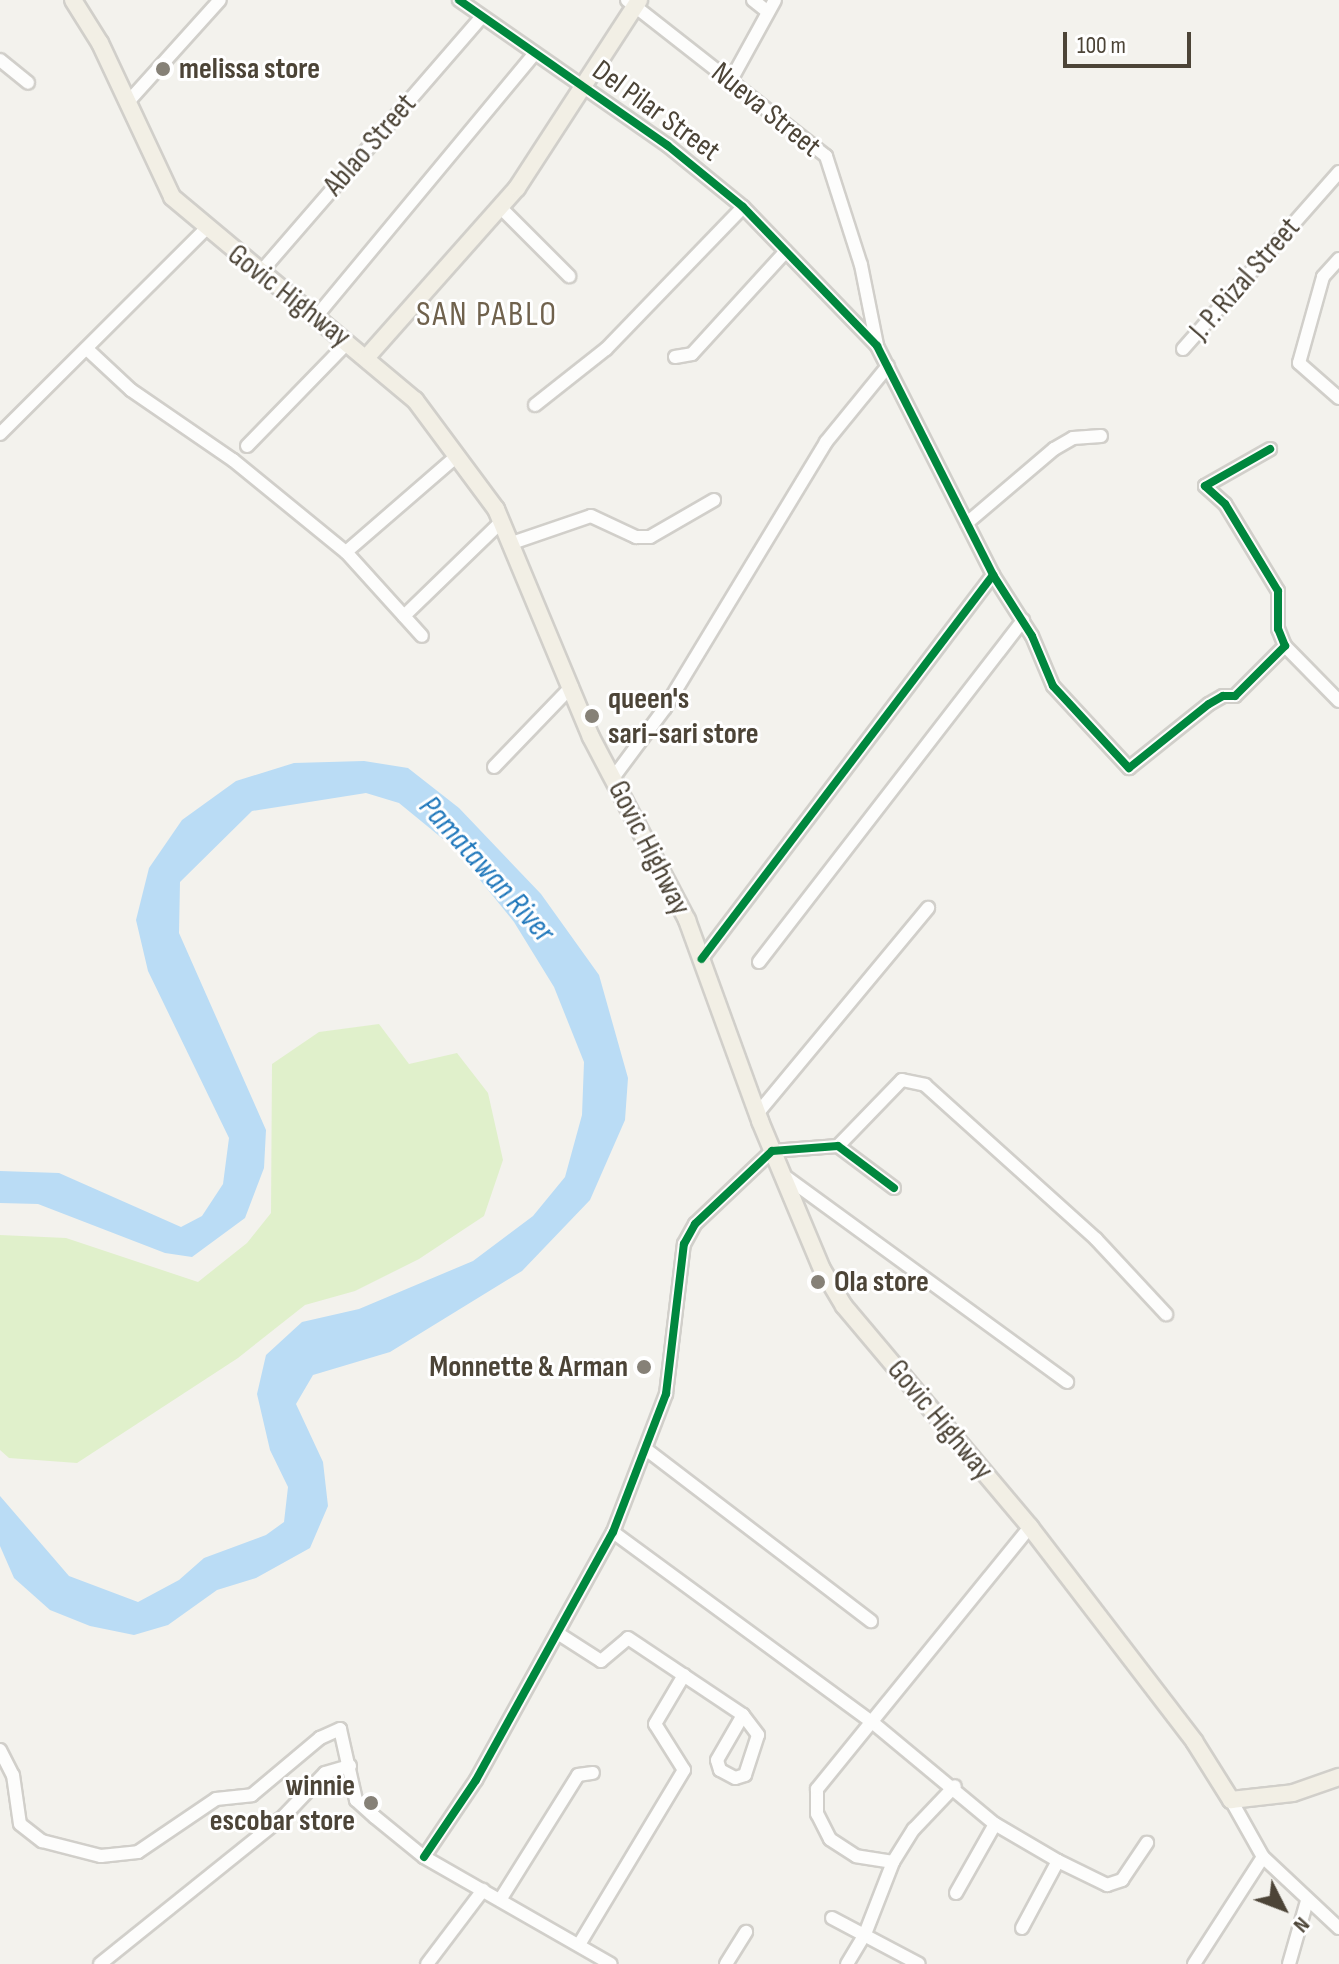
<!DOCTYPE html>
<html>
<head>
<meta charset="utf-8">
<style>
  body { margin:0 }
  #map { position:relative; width:1339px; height:1964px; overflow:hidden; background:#f3f2ed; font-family:"Sofia Sans Condensed",sans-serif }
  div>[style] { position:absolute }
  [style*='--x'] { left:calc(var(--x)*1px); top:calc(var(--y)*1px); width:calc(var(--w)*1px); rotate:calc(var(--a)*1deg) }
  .green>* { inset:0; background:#e0f0cb }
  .water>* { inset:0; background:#badcf5 }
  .roads { filter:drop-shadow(2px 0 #d1cfca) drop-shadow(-2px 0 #d1cfca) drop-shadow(0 2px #d1cfca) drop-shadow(0 -2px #d1cfca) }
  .minor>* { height:12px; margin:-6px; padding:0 6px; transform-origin:6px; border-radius:6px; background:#fdfdfc }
  .major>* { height:16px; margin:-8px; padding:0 8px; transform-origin:8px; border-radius:8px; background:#f2efe5 }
  .cycleway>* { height:8px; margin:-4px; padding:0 4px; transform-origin:4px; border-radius:4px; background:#00873e }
  .dots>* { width:22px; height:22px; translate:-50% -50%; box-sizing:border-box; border:4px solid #fff; border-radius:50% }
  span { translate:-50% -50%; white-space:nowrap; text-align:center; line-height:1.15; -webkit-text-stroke:6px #fff; paint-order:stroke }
  .poi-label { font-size:30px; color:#4c4437; font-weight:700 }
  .left { translate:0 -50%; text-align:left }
  .right { translate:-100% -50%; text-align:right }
  .street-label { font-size:30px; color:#4c4437 }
  .water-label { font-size:32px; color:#2279bc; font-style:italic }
  .quarter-label { font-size:34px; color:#70624d; letter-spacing:2px }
  .north { position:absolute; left:1243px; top:1868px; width:80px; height:80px; -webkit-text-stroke:6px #fff; paint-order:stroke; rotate:132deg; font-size:22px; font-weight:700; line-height:32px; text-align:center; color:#4c4437 }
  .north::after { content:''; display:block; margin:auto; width:28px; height:36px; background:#4c4437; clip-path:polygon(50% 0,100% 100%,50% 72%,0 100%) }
  .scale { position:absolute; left:1063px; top:32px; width:128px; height:36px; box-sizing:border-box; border:4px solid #4c4437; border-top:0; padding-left:10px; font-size:24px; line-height:28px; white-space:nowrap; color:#4c4437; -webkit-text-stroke:6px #fff; paint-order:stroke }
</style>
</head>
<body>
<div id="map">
  <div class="green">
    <i style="clip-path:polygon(379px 1024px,409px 1064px,457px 1053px,488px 1093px,503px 1160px,484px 1216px,419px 1259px,355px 1291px,305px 1305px,238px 1358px,77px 1463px,9px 1458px,0 1450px,0 1235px,66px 1238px,198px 1282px,247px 1243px,271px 1213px,272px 1064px,319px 1032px)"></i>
  </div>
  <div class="water">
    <i style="clip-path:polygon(364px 761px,408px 768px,459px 808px,541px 894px,599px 975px,628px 1078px,625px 1120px,590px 1200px,522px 1271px,390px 1352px,313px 1375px,296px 1404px,323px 1462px,328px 1506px,310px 1548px,256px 1578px,217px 1590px,168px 1625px,134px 1635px,90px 1626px,50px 1610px,14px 1578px,0 1546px,0 1496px,69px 1576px,138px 1602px,179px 1580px,204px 1558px,266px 1535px,284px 1522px,288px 1487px,270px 1450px,257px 1394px,266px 1355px,302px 1322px,359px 1309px,473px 1261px,533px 1216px,565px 1177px,582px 1115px,584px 1062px,554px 987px,514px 922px,454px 848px,399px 803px,366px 793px,252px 811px,180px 882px,179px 933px,266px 1130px,264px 1168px,245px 1218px,192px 1257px,165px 1253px,38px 1204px,0 1203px,0 1171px,59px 1173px,181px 1227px,202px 1216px,223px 1184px,229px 1138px,148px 971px,136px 920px,149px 868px,182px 820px,236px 781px,294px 763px)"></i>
  </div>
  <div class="roads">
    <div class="minor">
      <i style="--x:459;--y:0;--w:254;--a:34.9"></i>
      <i style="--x:667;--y:145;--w:98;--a:39.2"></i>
      <i style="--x:743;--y:207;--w:193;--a:46"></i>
      <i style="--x:877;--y:346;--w:257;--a:63.1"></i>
      <i style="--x:993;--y:575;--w:482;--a:127.2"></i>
      <i style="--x:627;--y:0;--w:253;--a:38.1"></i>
      <i style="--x:826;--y:156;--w:114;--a:72.2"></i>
      <i style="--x:861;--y:265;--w:82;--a:78.7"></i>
      <i style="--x:753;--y:0;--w:19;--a:39"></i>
      <i style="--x:0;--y:60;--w:36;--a:39"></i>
      <i style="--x:731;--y:80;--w:91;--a:-61.2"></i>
      <i style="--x:128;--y:102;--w:137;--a:-48"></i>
      <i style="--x:500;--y:207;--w:98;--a:45"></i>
      <i style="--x:1339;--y:259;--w:24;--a:132"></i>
      <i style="--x:1323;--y:277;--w:89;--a:105.6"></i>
      <i style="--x:1299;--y:363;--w:53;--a:41.2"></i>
      <i style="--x:259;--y:274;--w:340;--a:-49.1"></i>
      <i style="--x:315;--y:318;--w:344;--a:-50.3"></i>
      <i style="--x:87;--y:349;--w:60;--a:43"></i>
      <i style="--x:131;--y:390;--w:124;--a:34.5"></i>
      <i style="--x:233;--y:460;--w:146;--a:39.2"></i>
      <i style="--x:346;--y:552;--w:113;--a:47.9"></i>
      <i style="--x:1183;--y:349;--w:236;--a:-48.6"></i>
      <i style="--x:675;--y:357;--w:17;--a:-10"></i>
      <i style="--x:692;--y:354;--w:139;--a:-47.6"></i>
      <i style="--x:535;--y:405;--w:90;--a:-38.3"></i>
      <i style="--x:606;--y:349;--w:197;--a:-46"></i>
      <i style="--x:0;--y:434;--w:289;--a:-44.9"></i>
      <i style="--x:247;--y:446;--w:145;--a:-45.8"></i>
      <i style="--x:967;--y:523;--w:114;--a:-40.4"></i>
      <i style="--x:1054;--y:449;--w:22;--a:-30"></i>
      <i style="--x:1073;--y:438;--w:28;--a:-4"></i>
      <i style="--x:512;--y:543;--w:83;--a:-18.9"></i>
      <i style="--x:591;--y:516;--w:50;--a:25"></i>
      <i style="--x:636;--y:537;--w:14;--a:0"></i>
      <i style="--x:650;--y:537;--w:74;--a:-30"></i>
      <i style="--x:346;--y:552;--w:148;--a:-40.9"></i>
      <i style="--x:993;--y:575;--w:72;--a:57.4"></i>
      <i style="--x:1032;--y:636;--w:54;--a:67.2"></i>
      <i style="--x:1053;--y:686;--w:112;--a:47.2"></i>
      <i style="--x:1129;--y:768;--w:102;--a:-38.7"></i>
      <i style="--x:1209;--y:704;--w:16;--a:-30"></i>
      <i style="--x:1223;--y:696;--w:12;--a:0"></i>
      <i style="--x:1235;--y:696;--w:71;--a:-45"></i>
      <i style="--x:1285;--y:646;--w:18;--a:-112"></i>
      <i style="--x:1278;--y:629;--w:38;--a:-90"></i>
      <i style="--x:1278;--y:591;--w:102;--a:-121.3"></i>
      <i style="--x:1225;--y:504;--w:27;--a:-138"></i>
      <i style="--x:1205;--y:486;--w:75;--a:-29.6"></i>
      <i style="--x:404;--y:616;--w:136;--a:-44.1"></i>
      <i style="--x:1285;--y:646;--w:77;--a:45.5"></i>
      <i style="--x:494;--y:767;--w:112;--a:-46.1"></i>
      <i style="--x:613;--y:778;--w:87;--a:-53.4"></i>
      <i style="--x:665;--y:708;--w:311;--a:-58.8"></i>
      <i style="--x:826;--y:442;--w:98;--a:-50.8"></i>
      <i style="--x:759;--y:962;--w:432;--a:-52.3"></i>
      <i style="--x:757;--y:1114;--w:268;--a:-50.3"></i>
      <i style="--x:838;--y:1146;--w:92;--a:-45.9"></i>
      <i style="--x:902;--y:1080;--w:24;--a:12"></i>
      <i style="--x:925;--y:1085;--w:230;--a:42"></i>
      <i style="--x:1096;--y:1239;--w:103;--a:47"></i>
      <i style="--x:782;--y:1174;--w:353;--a:36.1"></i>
      <i style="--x:647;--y:1450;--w:282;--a:37.4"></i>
      <i style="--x:613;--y:1532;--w:321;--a:36.3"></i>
      <i style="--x:872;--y:1722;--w:160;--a:39.7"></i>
      <i style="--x:995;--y:1824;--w:73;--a:30.4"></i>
      <i style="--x:1058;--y:1861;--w:55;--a:26.1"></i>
      <i style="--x:1107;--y:1885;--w:16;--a:-18"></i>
      <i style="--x:1122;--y:1880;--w:45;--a:-56"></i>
      <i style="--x:559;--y:1634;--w:50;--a:32.7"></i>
      <i style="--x:601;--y:1661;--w:35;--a:-40"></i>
      <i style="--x:628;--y:1638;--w:138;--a:33.8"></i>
      <i style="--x:743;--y:1715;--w:25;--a:53"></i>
      <i style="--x:758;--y:1735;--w:42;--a:108"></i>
      <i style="--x:745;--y:1775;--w:10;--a:163"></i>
      <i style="--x:735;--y:1778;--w:17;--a:-152"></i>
      <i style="--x:720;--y:1770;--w:10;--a:-107"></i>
      <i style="--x:717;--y:1760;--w:52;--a:-60"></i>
      <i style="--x:0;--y:1750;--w:28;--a:63"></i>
      <i style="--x:13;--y:1775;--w:49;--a:81.9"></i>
      <i style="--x:20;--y:1824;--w:28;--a:38"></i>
      <i style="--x:42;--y:1841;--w:61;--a:14.3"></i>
      <i style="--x:101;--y:1856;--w:37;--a:-6"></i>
      <i style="--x:138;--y:1852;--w:94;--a:-34.2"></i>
      <i style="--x:216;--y:1799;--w:36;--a:-6"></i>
      <i style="--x:252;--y:1795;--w:89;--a:-40"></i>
      <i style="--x:320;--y:1738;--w:22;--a:-24"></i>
      <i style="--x:340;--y:1729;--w:73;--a:77.3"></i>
      <i style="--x:356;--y:1800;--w:25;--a:42"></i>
      <i style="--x:375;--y:1817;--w:63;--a:39.2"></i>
      <i style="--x:424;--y:1857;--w:215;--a:29.8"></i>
      <i style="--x:1231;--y:1800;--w:65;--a:60.7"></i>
      <i style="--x:1263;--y:1857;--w:104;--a:43.1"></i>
      <i style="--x:424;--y:1857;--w:93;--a:-56"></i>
      <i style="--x:476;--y:1780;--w:283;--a:-61.1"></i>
      <i style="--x:613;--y:1532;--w:148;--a:-69"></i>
      <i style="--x:666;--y:1394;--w:151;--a:-83.2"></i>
      <i style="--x:684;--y:1244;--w:23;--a:-61"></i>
      <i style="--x:695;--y:1224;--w:106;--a:-43.5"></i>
      <i style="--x:772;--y:1151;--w:66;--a:-4.3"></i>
      <i style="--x:838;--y:1146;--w:70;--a:36.9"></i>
      <i style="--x:893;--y:1862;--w:37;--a:-171"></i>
      <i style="--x:856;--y:1856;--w:31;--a:-147"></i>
      <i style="--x:830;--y:1839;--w:28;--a:-117"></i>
      <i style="--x:817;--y:1814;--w:25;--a:-90"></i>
      <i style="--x:817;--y:1789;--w:338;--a:-50.9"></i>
      <i style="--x:956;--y:1893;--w:79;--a:-60.5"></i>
      <i style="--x:500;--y:1900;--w:147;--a:-58"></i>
      <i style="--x:578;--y:1775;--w:15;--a:-8"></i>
      <i style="--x:832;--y:1918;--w:98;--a:27.9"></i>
      <i style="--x:1022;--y:1928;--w:76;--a:-61.8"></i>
      <i style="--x:580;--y:1943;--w:202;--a:-59"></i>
      <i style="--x:684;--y:1770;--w:54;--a:-122.2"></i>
      <i style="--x:655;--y:1724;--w:57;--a:-59.4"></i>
      <i style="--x:100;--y:1964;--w:236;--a:-38.8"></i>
      <i style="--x:284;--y:1816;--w:59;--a:-46.4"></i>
      <i style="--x:325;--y:1773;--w:26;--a:-16"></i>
      <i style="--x:427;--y:1964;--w:93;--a:-52.9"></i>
      <i style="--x:726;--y:1964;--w:38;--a:-58"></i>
      <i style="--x:847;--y:1964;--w:35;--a:-59"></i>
      <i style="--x:865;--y:1934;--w:77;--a:-68.7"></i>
      <i style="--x:893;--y:1862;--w:39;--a:-58"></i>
      <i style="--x:914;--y:1829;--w:59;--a:-46.4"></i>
      <i style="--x:1194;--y:1964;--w:127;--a:-57.2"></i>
      <i style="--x:1289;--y:1964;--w:66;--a:-74.1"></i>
    </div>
    <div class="major">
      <i style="--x:73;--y:0;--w:51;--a:57.9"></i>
      <i style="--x:100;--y:43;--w:170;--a:64.9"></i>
      <i style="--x:172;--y:197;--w:317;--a:39.9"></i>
      <i style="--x:415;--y:400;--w:136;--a:53.4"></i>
      <i style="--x:496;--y:509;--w:247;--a:67.4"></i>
      <i style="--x:591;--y:737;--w:207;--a:62.3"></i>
      <i style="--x:687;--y:920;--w:214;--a:70"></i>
      <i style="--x:760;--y:1121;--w:160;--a:67.3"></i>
      <i style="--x:822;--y:1269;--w:43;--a:59.3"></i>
      <i style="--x:844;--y:1306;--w:289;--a:49.9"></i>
      <i style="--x:1030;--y:1527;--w:270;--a:52.5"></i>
      <i style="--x:1194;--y:1741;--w:70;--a:57.9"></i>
      <i style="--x:1231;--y:1800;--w:62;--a:-6.4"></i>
      <i style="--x:1293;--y:1793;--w:49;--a:-19.2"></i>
      <i style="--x:366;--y:358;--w:227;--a:-48.4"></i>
      <i style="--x:517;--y:188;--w:224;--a:-57"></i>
    </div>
  </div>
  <div class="cycleway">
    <i style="--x:459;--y:0;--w:254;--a:34.9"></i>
    <i style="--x:667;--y:145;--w:98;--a:39.2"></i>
    <i style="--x:743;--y:207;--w:193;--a:46"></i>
    <i style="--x:877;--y:346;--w:257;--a:63.1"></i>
    <i style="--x:993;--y:575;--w:482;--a:127.2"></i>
    <i style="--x:993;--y:575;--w:72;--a:57.4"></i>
    <i style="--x:1032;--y:636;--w:54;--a:67.2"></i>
    <i style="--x:1053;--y:686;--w:112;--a:47.2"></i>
    <i style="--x:1129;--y:768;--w:102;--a:-38.7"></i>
    <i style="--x:1209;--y:704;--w:16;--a:-30"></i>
    <i style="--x:1223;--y:696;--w:12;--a:0"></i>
    <i style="--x:1235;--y:696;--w:71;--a:-45"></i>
    <i style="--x:1285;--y:646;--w:18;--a:-112"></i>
    <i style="--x:1278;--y:629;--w:38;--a:-90"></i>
    <i style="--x:1278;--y:591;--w:102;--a:-121.3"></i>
    <i style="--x:1225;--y:504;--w:27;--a:-138"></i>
    <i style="--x:1205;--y:486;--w:75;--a:-29.6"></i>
    <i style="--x:424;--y:1857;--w:93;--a:-56"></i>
    <i style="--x:476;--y:1780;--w:283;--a:-61.1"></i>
    <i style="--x:613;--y:1532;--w:148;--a:-69"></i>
    <i style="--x:666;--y:1394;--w:151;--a:-83.2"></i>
    <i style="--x:684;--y:1244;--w:23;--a:-61"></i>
    <i style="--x:695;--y:1224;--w:106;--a:-43.5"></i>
    <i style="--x:772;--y:1151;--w:66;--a:-4.3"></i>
    <i style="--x:838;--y:1146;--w:70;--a:36.9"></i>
  </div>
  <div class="dots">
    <i style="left:163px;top:69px;background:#868177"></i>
    <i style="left:592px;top:716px;background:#868177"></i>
    <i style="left:818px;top:1282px;background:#868177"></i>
    <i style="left:644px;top:1367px;background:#868177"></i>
    <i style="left:371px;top:1803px;background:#868177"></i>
  </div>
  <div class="poi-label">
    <span class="left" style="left:179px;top:69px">melissa store</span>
    <span class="left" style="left:608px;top:716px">queen's<br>sari-sari store</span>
    <span class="left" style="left:834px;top:1282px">Ola store</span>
    <span class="right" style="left:628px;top:1367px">Monnette &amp; Arman</span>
    <span class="right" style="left:355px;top:1803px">winnie<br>escobar store</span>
  </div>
  <div class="street-label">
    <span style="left:766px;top:110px;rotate:39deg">Nueva Street</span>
    <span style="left:656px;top:111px;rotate:36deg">Del Pilar Street</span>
    <span style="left:370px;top:145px;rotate:-49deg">Ablao Street</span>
    <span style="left:1245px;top:279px;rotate:-49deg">J. P. Rizal Street</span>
    <span style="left:289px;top:296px;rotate:38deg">Govic Highway</span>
    <span style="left:649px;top:848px;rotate:63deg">Govic Highway</span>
    <span style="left:940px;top:1420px;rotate:50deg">Govic Highway</span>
  </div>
  <div class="water-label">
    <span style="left:486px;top:870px;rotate:48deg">Pamatawan River</span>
  </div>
  <div class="quarter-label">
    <span style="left:487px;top:315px">SAN PABLO</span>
  </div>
  <div class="north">N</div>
  <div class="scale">100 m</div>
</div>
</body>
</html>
